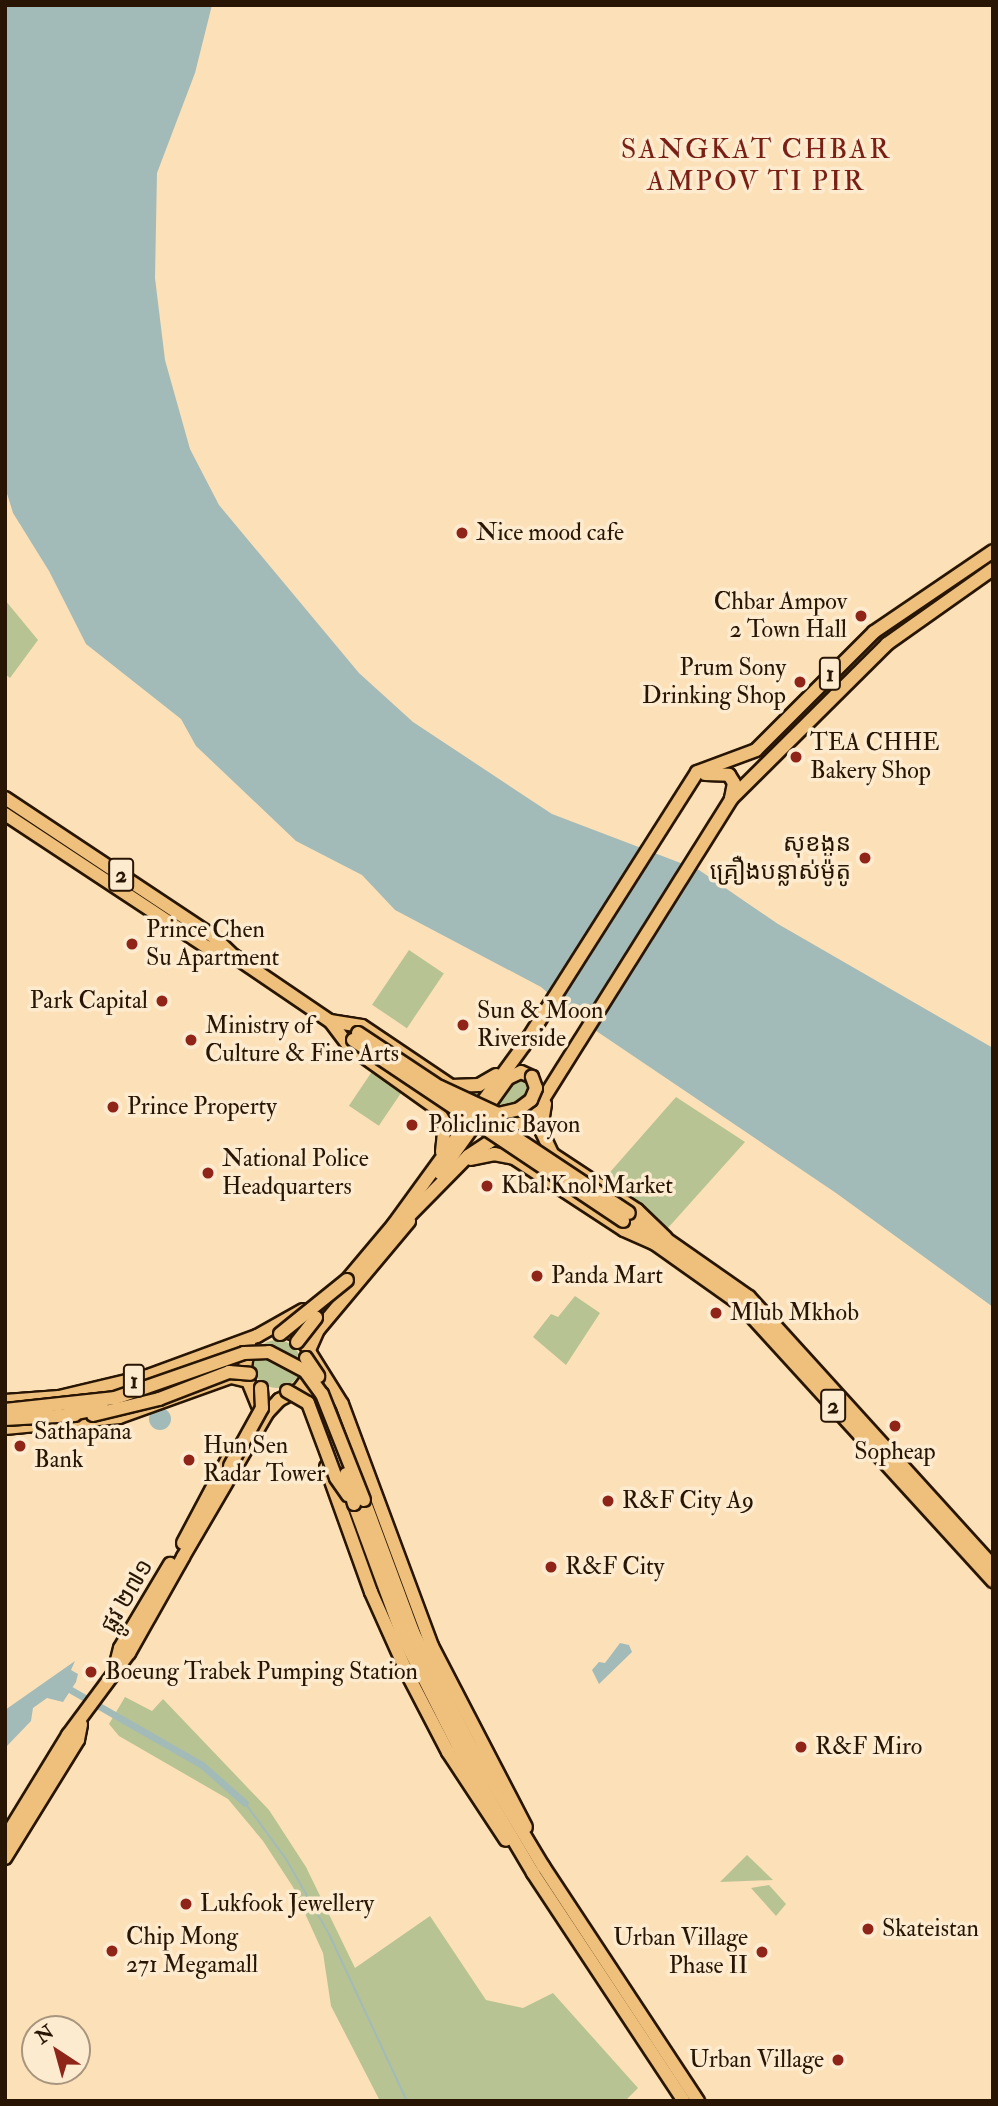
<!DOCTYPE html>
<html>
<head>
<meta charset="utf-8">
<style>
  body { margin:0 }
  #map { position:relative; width:998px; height:2106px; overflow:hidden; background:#fce0b7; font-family:"IM FELL Double Pica","Noto Sans Khmer",serif }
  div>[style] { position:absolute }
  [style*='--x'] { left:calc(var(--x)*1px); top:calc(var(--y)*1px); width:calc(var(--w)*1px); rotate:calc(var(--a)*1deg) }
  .green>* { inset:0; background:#b8c393; transform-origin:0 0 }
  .round { border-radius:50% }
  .water>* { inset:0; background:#a3bbb8 }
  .stream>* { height:2px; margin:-1px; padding:0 1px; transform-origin:1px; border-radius:1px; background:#a3bbb8 }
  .canal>* { height:7px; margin:-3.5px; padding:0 3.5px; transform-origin:3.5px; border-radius:3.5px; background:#a3bbb8 }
  .roads { filter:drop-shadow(2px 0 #281504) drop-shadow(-2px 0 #281504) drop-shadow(0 2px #281504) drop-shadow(0 -2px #281504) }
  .primary>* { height:12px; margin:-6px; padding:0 6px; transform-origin:6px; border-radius:6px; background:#eec07c }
  .trunk>* { height:12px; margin:-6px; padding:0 6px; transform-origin:6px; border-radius:6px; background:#eec07c }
  .bridges { filter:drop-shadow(2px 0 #281504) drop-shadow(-2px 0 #281504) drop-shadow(0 2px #281504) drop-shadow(0 -2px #281504) }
  .primary-bridge>* { height:12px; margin:-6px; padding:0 6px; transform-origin:6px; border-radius:6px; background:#eec07c }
  .trunk-bridge>* { height:12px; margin:-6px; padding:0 6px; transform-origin:6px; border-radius:6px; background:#eec07c }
  .dots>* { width:19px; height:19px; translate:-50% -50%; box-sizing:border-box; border:4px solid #fdebd0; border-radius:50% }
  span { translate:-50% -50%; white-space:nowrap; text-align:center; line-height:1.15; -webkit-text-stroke:7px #fdebd0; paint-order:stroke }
  .shield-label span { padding:2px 5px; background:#fdebd0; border:2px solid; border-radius:5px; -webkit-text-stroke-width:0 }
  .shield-label { font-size:23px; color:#281504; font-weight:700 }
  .poi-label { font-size:24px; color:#281504 }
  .left { translate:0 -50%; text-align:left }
  .right { translate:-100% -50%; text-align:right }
  .street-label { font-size:24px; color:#281504 }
  .quarter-label { font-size:28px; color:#7a1f14; letter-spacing:2px }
  .frame { position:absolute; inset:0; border:7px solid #281504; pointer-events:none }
  .north { position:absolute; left:21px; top:2015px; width:70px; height:70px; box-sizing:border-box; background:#fdebd0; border:2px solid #a8957e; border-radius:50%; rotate:324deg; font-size:19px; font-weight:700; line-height:28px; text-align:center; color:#281504 }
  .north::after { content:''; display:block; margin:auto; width:24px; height:32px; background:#8f2418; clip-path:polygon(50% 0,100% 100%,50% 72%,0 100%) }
</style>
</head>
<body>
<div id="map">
  <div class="green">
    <i style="clip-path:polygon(5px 600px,38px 640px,10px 678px,5px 674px)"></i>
    <i style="left:409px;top:950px;width:42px;height:66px;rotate:34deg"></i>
    <i style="left:373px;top:1070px;width:36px;height:43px;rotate:34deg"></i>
    <i style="clip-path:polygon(516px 1077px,528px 1081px,528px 1097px,509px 1108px,491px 1108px)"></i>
    <i style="clip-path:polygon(484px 1088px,451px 1137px,444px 1109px,456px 1091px)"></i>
    <i style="clip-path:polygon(676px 1097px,745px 1142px,667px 1229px,604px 1179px)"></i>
    <i style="clip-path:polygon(575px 1296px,600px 1313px,566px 1365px,533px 1337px,551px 1314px,558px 1317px)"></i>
    <i class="round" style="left:253px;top:1340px;width:48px;height:48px"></i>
    <i style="clip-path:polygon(125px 1697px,152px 1711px,163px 1699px,269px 1810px,306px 1867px,355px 1968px,430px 1916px,486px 2000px,523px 2008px,553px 1993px,638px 2088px,625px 2101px,380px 2101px,331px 2006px,323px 1953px,293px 1887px,263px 1841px,228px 1799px,119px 1736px,109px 1724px)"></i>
    <i style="clip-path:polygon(747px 1855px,773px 1880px,720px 1882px)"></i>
    <i style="clip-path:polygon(769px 1885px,786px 1904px,776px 1916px,751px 1888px)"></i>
  </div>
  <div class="water">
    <i style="clip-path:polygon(5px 5px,212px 5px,195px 73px,157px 173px,155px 278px,165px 360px,190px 449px,219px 505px,359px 673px,413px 722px,552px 814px,699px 870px,778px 924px,993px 1048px,993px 1307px,836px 1193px,577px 1018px,541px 987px,395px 910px,362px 875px,296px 841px,196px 746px,181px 719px,86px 644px,49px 571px,13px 513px,5px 487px)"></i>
    <i class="round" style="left:149px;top:1408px;width:22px;height:22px"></i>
    <i style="clip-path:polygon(620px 1643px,629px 1645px,632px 1652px,599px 1684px,592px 1670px,599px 1662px,605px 1663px)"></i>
    <i style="clip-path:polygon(75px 1661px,71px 1670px,78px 1674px,76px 1682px,63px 1702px,47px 1698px,33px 1708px,31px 1721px,5px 1748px,5px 1710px)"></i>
  </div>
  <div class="stream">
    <i style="--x:245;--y:1803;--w:69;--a:53.8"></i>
    <i style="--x:286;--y:1859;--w:86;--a:60.2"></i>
    <i style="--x:329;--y:1934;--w:184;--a:65"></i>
  </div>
  <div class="canal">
    <i style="--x:71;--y:1690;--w:151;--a:29.8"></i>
    <i style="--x:202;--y:1765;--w:57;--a:41.5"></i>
  </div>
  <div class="roads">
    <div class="primary">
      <i style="--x:5;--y:798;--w:251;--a:33.6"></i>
      <i style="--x:214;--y:937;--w:28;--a:44"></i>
      <i style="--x:234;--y:956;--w:125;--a:34.2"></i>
      <i style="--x:5;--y:814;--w:242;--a:33.4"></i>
      <i style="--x:207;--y:947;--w:23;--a:20"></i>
      <i style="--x:629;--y:1213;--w:146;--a:35"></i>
      <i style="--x:749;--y:1297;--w:363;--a:47.8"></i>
      <i style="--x:623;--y:1221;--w:145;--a:35.4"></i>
      <i style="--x:741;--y:1305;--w:374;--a:47.6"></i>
      <i style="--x:116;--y:1664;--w:16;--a:-76"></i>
      <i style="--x:120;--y:1648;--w:98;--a:-59.2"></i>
      <i style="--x:5;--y:1838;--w:121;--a:-58.5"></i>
      <i style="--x:68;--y:1735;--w:102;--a:-53.4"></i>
      <i style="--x:129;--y:1653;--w:110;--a:-60.6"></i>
      <i style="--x:5;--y:1858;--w:139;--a:-58.3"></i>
      <i style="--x:78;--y:1740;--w:16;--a:-79"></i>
    </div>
    <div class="trunk">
      <i style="--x:705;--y:774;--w:24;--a:2"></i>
      <i style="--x:729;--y:775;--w:9;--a:58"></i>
      <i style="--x:734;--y:783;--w:16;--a:101"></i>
      <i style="--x:330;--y:1021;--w:32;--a:9"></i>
      <i style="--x:362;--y:1026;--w:107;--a:34"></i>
      <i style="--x:451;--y:1086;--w:28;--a:-2"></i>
      <i style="--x:479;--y:1085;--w:20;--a:-30"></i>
      <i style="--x:330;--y:1021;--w:31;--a:53"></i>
      <i style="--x:349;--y:1046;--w:107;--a:35.5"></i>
      <i style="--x:436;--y:1108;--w:17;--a:59"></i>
      <i style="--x:445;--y:1123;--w:29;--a:96"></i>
      <i style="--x:545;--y:1104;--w:26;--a:99"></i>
      <i style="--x:541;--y:1130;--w:26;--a:65"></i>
      <i style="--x:552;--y:1154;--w:102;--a:33.4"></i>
      <i style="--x:637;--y:1210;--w:40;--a:44"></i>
      <i style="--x:471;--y:1159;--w:24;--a:-12"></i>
      <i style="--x:494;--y:1154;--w:20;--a:11"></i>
      <i style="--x:514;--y:1158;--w:131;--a:33.2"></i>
      <i style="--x:624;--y:1230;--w:39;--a:24"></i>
      <i style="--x:440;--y:1173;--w:117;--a:-54.4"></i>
      <i style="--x:508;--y:1078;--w:14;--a:-25"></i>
      <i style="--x:521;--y:1072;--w:12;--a:24"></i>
      <i style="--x:401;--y:1224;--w:95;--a:-45.4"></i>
      <i style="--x:468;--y:1156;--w:80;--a:-33.3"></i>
      <i style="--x:535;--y:1112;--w:369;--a:-57.9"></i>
      <i style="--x:731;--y:799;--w:220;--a:-44.8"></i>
      <i style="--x:887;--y:644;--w:130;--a:-35.3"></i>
      <i style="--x:347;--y:1280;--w:73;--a:-50"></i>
      <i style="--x:394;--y:1224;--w:221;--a:-54"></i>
      <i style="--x:524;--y:1045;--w:323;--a:-57.6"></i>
      <i style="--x:697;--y:772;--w:63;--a:-20.4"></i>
      <i style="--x:756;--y:750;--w:167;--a:-45"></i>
      <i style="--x:874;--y:632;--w:144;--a:-34.2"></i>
      <i style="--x:249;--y:1344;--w:27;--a:100"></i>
      <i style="--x:244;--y:1371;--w:37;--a:68"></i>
      <i style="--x:309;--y:1350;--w:22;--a:-66"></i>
      <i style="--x:318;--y:1330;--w:142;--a:-50.1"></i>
      <i style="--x:310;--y:1353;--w:60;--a:57.9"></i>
      <i style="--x:342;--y:1404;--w:258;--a:69.6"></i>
      <i style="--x:432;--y:1646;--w:204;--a:62.6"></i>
      <i style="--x:299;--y:1390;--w:13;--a:32"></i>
      <i style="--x:310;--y:1397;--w:38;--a:67"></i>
      <i style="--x:5;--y:1401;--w:54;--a:-4.2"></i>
      <i style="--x:59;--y:1397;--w:95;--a:-13.4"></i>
      <i style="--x:151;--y:1375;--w:113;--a:-20.2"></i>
      <i style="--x:257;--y:1336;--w:53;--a:-29.5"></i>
      <i style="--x:5;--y:1428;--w:115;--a:-5.5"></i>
      <i style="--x:119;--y:1417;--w:119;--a:-19.7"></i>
      <i style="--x:231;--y:1377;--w:17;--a:13"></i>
      <i style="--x:326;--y:1467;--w:133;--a:70.2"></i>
      <i style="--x:371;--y:1592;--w:93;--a:65.9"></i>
      <i style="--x:409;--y:1677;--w:85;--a:62.5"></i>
      <i style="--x:448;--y:1752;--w:105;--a:56.6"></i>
      <i style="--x:364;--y:1500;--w:141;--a:69.6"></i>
      <i style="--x:413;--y:1632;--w:124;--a:63.2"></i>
      <i style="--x:469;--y:1743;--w:144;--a:59"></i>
      <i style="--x:543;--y:1866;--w:282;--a:56.6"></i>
      <i style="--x:354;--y:1504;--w:142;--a:69.8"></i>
      <i style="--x:403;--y:1637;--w:122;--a:63.2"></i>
      <i style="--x:458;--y:1746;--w:147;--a:59.4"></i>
      <i style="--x:533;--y:1873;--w:273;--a:56.5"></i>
      <i style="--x:183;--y:1543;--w:104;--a:-62"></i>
      <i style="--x:183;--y:1557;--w:167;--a:-59.7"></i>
      <i style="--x:267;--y:1413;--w:18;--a:-47"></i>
      <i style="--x:279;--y:1400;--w:22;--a:-27"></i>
      <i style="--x:299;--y:1390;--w:17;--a:-54"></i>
      <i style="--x:309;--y:1376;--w:14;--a:-82"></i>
      <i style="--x:311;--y:1362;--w:16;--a:-104"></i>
      <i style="--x:307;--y:1346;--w:19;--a:-137"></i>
      <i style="--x:293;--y:1333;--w:15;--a:-169"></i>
    </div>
  </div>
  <div class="bridges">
    <div class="primary-bridge">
      <i style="--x:358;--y:1033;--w:325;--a:33.6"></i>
      <i style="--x:353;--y:1040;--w:325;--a:33.8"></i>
    </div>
    <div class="trunk-bridge">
      <i style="--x:440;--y:1087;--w:64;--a:25"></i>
      <i style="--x:498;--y:1114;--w:22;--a:-13"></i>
      <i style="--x:519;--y:1109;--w:15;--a:-37"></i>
      <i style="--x:531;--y:1100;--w:13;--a:-67"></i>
      <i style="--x:536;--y:1088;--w:12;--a:-110"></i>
      <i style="--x:280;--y:1334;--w:86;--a:-38.9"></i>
      <i style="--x:297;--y:1342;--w:31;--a:-52"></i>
      <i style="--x:306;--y:1358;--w:22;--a:56"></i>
      <i style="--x:287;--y:1391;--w:24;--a:30"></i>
      <i style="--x:308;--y:1403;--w:80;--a:69.5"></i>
      <i style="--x:336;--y:1478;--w:21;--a:55"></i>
      <i style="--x:5;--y:1410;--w:111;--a:-6.2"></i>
      <i style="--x:115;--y:1398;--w:137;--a:-19.2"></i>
      <i style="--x:244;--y:1353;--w:25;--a:-2"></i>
      <i style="--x:269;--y:1352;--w:41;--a:27.8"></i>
      <i style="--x:305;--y:1371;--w:29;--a:54"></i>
      <i style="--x:322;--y:1394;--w:114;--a:68.4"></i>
      <i style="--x:66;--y:1415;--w:37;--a:-11"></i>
      <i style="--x:93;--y:1415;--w:68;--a:-13.6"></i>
      <i style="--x:159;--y:1399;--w:75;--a:-21.1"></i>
      <i style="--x:229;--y:1372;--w:21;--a:5"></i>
      <i style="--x:5;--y:1419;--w:70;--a:-3.3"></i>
      <i style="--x:230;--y:1466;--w:66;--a:-61.1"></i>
      <i style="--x:262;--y:1408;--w:20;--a:-93"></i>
      <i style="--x:346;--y:1474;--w:31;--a:75"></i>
    </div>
  </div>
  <div class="dots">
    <i style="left:462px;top:533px;background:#8f2418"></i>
    <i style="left:861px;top:616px;background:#8f2418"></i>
    <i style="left:800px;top:682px;background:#8f2418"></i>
    <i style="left:796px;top:757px;background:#8f2418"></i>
    <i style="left:865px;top:858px;background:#8f2418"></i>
    <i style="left:132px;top:944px;background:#8f2418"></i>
    <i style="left:162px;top:1001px;background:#8f2418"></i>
    <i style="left:463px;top:1025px;background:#8f2418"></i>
    <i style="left:191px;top:1040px;background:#8f2418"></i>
    <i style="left:113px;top:1107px;background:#8f2418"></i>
    <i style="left:412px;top:1125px;background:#8f2418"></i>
    <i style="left:208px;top:1173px;background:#8f2418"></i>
    <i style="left:487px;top:1186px;background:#8f2418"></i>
    <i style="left:537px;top:1276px;background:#8f2418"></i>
    <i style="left:716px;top:1313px;background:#8f2418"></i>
    <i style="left:895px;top:1426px;background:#8f2418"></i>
    <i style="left:20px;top:1446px;background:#8f2418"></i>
    <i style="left:189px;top:1460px;background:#8f2418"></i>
    <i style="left:608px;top:1501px;background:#8f2418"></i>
    <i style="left:551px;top:1567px;background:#8f2418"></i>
    <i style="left:91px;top:1672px;background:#8f2418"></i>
    <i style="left:801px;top:1747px;background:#8f2418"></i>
    <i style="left:186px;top:1904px;background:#8f2418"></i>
    <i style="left:868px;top:1929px;background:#8f2418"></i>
    <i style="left:112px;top:1951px;background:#8f2418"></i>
    <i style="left:762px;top:1952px;background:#8f2418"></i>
    <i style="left:838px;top:2060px;background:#8f2418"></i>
  </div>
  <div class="shield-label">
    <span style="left:830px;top:674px">1</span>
    <span style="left:121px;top:875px">2</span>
    <span style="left:134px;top:1381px">1</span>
    <span style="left:833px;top:1406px">2</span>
  </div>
  <div class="poi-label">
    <span class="left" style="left:476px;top:533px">Nice mood cafe</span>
    <span class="right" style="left:847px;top:616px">Chbar Ampov<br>2 Town Hall</span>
    <span class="right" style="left:786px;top:682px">Prum Sony<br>Drinking Shop</span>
    <span class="left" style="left:810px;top:757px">TEA CHHE<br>Bakery Shop</span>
    <span class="right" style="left:851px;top:858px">សុខងួន<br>គ្រឿងបន្លាស់ម៉ូតូ</span>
    <span class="left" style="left:146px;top:944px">Prince Chen<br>Su Apartment</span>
    <span class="right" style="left:148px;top:1001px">Park Capital</span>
    <span class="left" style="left:477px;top:1025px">Sun &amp; Moon<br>Riverside</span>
    <span class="left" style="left:205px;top:1040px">Ministry of<br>Culture &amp; Fine Arts</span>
    <span class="left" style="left:127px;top:1107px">Prince Property</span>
    <span class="left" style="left:428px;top:1125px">Policlinic Bayon</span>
    <span class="left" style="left:222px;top:1173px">National Police<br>Headquarters</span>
    <span class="left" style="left:501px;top:1186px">Kbal Knol Market</span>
    <span class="left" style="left:551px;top:1276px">Panda Mart</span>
    <span class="left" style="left:730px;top:1313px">Mlub Mkhob</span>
    <span class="left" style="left:34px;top:1446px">Sathapana<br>Bank</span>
    <span class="left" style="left:203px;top:1460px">Hun Sen<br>Radar Tower</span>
    <span style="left:895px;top:1452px">Sopheap</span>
    <span class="left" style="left:622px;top:1501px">R&amp;F City A9</span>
    <span class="left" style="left:565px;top:1567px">R&amp;F City</span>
    <span class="left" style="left:105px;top:1672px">Boeung Trabek Pumping Station</span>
    <span class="left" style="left:815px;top:1747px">R&amp;F Miro</span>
    <span class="left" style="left:200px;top:1904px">Lukfook Jewellery</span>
    <span class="left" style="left:882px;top:1929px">Skateistan</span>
    <span class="left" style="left:126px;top:1951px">Chip Mong<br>271 Megamall</span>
    <span class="right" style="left:748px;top:1952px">Urban Village<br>Phase II</span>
    <span class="right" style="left:824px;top:2060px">Urban Village</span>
  </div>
  <div class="street-label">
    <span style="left:127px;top:1596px;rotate:-60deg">ផ្លូវ ២៧១</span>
  </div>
  <div class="quarter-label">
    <span style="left:756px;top:166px">SANGKAT CHBAR<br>AMPOV TI PIR</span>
  </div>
  <div class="frame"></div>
  <div class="north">N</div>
</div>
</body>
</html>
